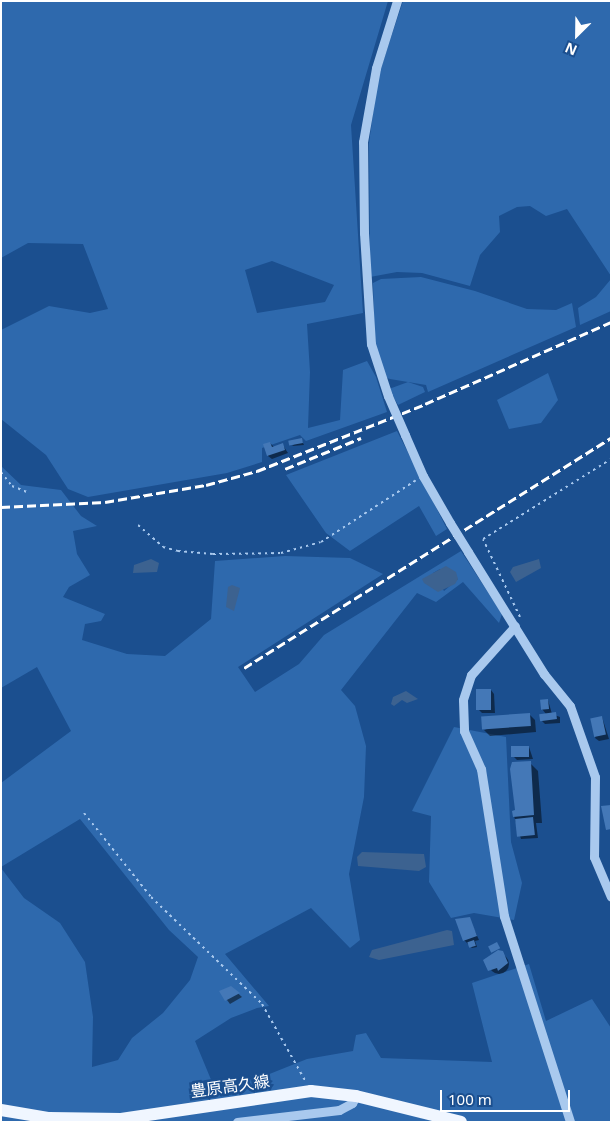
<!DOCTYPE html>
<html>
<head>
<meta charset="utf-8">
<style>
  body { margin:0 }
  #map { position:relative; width:612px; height:1123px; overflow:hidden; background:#1b4f8f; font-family:"Noto Sans","Noto Sans JP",sans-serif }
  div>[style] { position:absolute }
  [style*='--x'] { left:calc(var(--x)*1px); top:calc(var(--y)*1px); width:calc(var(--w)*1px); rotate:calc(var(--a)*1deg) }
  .green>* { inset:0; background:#2e69ad }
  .water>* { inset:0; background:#3c6290 }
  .shadow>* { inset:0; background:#0007 }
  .round { border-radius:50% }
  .building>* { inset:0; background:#4478b7; transform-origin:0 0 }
  .path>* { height:2px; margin-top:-1px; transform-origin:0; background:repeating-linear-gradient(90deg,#a9c9ee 0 2.5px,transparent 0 6.5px) }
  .minor>* { height:9px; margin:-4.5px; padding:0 4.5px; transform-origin:4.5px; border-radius:4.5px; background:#a9c9ee }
  .major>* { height:12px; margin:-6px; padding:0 6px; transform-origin:6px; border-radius:6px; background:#f0f6ff }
  .rail>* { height:2.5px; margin-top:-1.25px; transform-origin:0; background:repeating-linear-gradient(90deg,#fff 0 9px,transparent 0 13px) }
  .minor-bridge>* { height:9px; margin:-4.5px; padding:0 4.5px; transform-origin:4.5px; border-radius:4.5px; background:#a9c9ee }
  span { translate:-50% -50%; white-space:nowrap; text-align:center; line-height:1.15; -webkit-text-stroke:5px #1b4f8f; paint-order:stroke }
  .street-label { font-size:16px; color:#fff }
  .frame { position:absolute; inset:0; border:2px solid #fff; pointer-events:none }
  .north { position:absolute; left:552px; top:10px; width:50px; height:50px; -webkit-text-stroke:4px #1b4f8f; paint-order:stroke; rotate:203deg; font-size:14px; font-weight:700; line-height:20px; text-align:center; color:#fff }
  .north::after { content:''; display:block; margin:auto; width:18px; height:22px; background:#fff; clip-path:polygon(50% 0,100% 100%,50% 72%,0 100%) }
  .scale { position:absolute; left:440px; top:1090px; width:130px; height:22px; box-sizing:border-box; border:2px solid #fff; border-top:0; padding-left:6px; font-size:15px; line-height:18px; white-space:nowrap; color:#fff; -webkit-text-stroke:4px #1b4f8f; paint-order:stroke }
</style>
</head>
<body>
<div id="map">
  <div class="green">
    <i style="clip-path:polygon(evenodd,1px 1px,388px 1px,351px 125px,363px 313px,307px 324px,310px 372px,308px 428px,340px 420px,343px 370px,367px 361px,376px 377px,387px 412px,306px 441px,300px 435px,262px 448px,262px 462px,227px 473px,88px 497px,68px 489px,46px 455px,1px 419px,1px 330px,49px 306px,90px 313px,108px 309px,83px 244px,28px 243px,1px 258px,1px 1px,272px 261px,334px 285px,325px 302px,257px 313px,245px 270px,272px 261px)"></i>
    <i style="clip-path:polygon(403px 1px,611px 1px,611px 276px,567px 209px,546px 216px,530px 206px,517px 207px,499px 216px,500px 232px,480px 255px,470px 286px,422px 273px,397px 272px,370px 277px,369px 143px,378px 77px)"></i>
    <i style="clip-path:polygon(421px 277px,475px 291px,527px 309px,556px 310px,572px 303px,576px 327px,428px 392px,426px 385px,390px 379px,384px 377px,375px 355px,373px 283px,381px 279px)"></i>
    <i style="clip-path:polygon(611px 279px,611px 311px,580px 325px,578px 308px,596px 297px)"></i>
    <i style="clip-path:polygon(548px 373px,558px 400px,541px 423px,509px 429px,497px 400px)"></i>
    <i style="clip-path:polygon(408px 382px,423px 387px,425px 392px,398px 405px,389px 389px)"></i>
    <i style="clip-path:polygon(397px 431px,447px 529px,436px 536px,419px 506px,350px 551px,326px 533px,286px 475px)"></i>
    <i style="clip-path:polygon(evenodd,1px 466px,21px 485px,61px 490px,81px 516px,97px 526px,73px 531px,77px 554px,90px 575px,69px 587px,63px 597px,105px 614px,101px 621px,85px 624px,82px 640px,127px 654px,165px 656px,211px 619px,215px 561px,285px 556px,350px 558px,383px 574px,238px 667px,255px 692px,299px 664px,324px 635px,461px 551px,502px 614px,499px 623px,463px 582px,436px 602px,417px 593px,341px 690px,355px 706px,366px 746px,364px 797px,349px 874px,360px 940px,350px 948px,311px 908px,225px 954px,269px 1006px,257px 1008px,231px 1018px,195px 1041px,212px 1082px,257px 1079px,307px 1059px,353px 1051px,356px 1035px,366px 1033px,381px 1058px,492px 1062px,472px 983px,529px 964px,546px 1021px,592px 999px,611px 1028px,611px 1122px,1px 1122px,1px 868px,24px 898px,60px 923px,85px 962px,93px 1017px,92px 1067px,118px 1060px,132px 1038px,163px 1013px,190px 980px,198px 957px,169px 930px,80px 819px,1px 867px,1px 783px,71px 731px,37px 667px,1px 688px,1px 466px,440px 569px,458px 579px,444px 591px,433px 573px,440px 569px)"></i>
    <i style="clip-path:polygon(454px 727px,506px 737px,511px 842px,522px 883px,514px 920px,474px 913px,451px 918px,429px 882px,431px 816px,412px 811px)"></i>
  </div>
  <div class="water">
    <i style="clip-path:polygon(151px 559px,159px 563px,157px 572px,133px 573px,134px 565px)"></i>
    <i style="clip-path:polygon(539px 559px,541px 568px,516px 582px,510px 572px,513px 567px)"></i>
    <i style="clip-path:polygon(446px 566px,456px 572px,458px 579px,455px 584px,438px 592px,424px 583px,422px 579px)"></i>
    <i style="clip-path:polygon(232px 585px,240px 588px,234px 611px,226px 607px,228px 587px)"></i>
    <i style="clip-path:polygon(406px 691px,418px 699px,407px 703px,402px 700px,394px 706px,391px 704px,393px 697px)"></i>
    <i style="clip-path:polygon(362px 852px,424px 854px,426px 867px,419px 871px,358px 866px,357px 857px)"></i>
    <i style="clip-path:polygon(447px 930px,452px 931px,454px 945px,379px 960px,369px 957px,372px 950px)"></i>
  </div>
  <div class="shadow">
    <i style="clip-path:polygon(301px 439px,304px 445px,292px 446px)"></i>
    <i style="clip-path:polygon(270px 443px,274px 447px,282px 444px,288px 453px,272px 459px,268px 456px)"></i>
    <i style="clip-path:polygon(491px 690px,494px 694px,495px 713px,482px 713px,478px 709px)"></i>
    <i style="clip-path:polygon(548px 700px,552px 714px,560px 717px,560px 723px,545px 724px,541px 720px,546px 714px,542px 709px)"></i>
    <i style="clip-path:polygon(529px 714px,535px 720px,536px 732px,490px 736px,484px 730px)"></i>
    <i style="clip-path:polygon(602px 717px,609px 739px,599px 741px,595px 738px)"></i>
    <i style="clip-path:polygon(529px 747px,533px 759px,517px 760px,513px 756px)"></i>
    <i style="clip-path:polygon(530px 763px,538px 771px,542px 823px,536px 823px,538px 838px,521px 839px,514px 816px)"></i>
    <i style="clip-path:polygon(469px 918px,479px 940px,475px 941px,477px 947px,472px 948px,464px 940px)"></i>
    <i class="round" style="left:489px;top:954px;width:20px;height:20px"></i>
    <i style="clip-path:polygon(231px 987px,242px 997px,230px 1004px,221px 992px)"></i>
  </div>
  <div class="building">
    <i style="left:302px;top:438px;width:5px;height:14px;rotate:79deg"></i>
    <i style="clip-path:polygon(270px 442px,272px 447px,283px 443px,285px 450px,267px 456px,263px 444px)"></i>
    <i style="left:476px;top:689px;width:15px;height:21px"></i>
    <i style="left:548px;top:699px;width:10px;height:8px;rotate:84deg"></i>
    <i style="left:556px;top:712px;width:7px;height:17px;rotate:82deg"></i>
    <i style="left:530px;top:713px;width:13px;height:49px;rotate:86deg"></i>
    <i style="left:602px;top:716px;width:19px;height:12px;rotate:78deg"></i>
    <i style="left:511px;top:746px;width:18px;height:11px"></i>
    <i style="clip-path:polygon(531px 761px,534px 815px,513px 817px,512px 811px,515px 810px,510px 769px,512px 762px)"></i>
    <i style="clip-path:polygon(611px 805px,611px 829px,606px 830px,601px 806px)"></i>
    <i style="left:533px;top:817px;width:18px;height:18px;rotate:84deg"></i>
    <i style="clip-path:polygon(470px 917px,477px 936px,463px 941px,455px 919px)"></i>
    <i style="left:474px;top:940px;width:6px;height:7px;rotate:72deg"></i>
    <i style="left:497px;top:942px;width:7px;height:10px;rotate:63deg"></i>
    <i style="clip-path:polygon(498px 950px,503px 951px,508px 963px,498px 971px,497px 968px,488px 971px,483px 960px)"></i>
    <i style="clip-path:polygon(231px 986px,240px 993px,225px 1001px,219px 991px)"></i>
  </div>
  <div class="path">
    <i style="--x:1;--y:472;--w:18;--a:52"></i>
    <i style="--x:12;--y:486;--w:16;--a:22"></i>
    <i style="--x:138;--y:525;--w:33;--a:41"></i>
    <i style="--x:163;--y:547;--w:16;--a:15"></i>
    <i style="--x:178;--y:551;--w:35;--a:5"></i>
    <i style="--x:213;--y:554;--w:68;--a:-0.8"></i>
    <i style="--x:281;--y:553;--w:41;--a:-15.4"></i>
    <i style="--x:321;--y:542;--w:113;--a:-33.1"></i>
    <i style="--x:520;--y:617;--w:86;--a:-115.4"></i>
    <i style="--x:483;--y:539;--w:151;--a:-32"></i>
    <i style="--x:84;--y:813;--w:107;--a:51.4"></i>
    <i style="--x:151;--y:897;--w:154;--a:43.9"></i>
    <i style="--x:262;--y:1004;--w:90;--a:60.6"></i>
  </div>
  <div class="minor">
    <i style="--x:388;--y:396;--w:55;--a:-108.1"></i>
    <i style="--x:371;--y:344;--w:111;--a:-93.6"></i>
    <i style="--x:364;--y:233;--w:91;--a:-90.6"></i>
    <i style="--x:363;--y:142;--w:75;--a:-80"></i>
    <i style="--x:376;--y:68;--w:70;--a:-72.6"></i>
    <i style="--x:405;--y:435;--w:45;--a:66.3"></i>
    <i style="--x:423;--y:476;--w:54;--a:60.1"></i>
    <i style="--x:468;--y:552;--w:144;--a:58.1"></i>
    <i style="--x:544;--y:674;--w:41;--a:50.9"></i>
    <i style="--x:570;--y:706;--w:75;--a:70.6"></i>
    <i style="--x:595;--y:777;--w:80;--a:90.7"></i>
    <i style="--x:594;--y:857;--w:43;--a:67"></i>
    <i style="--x:515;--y:626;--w:66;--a:131.9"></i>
    <i style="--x:471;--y:675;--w:26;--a:108"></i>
    <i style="--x:463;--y:700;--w:31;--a:88"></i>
    <i style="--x:464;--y:731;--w:42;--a:65.9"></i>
    <i style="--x:481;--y:769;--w:149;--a:81.1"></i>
    <i style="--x:504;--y:916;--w:216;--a:72.2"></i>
    <i style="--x:237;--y:1122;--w:103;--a:-6.7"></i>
    <i style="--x:339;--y:1110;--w:15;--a:-28"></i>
    <i style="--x:352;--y:1103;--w:8;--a:-60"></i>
  </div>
  <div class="major">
    <i style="--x:1;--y:1110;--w:49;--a:9.5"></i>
    <i style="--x:49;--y:1118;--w:72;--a:0.8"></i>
    <i style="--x:121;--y:1119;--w:192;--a:-8.4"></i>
    <i style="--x:311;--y:1091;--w:45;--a:6.3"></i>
    <i style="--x:356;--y:1096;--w:108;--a:13.9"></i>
  </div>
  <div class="rail">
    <i style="--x:285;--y:469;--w:82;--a:-22.2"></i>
    <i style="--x:1;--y:507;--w:104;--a:-2.8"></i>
    <i style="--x:105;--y:502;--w:102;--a:-9.6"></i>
    <i style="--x:206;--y:485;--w:53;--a:-15.4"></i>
    <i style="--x:257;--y:471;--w:181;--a:-21.7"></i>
    <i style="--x:425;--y:404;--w:203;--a:-23.8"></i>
    <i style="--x:244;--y:668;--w:433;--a:-32.1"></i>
  </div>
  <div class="minor-bridge">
    <i style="--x:388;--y:396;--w:43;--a:66.4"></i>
    <i style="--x:450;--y:523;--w:34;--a:58"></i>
  </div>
  <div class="street-label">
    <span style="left:230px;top:1086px;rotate:-8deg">豊原高久線</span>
  </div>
  <div class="frame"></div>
  <div class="north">N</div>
  <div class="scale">100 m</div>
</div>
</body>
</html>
